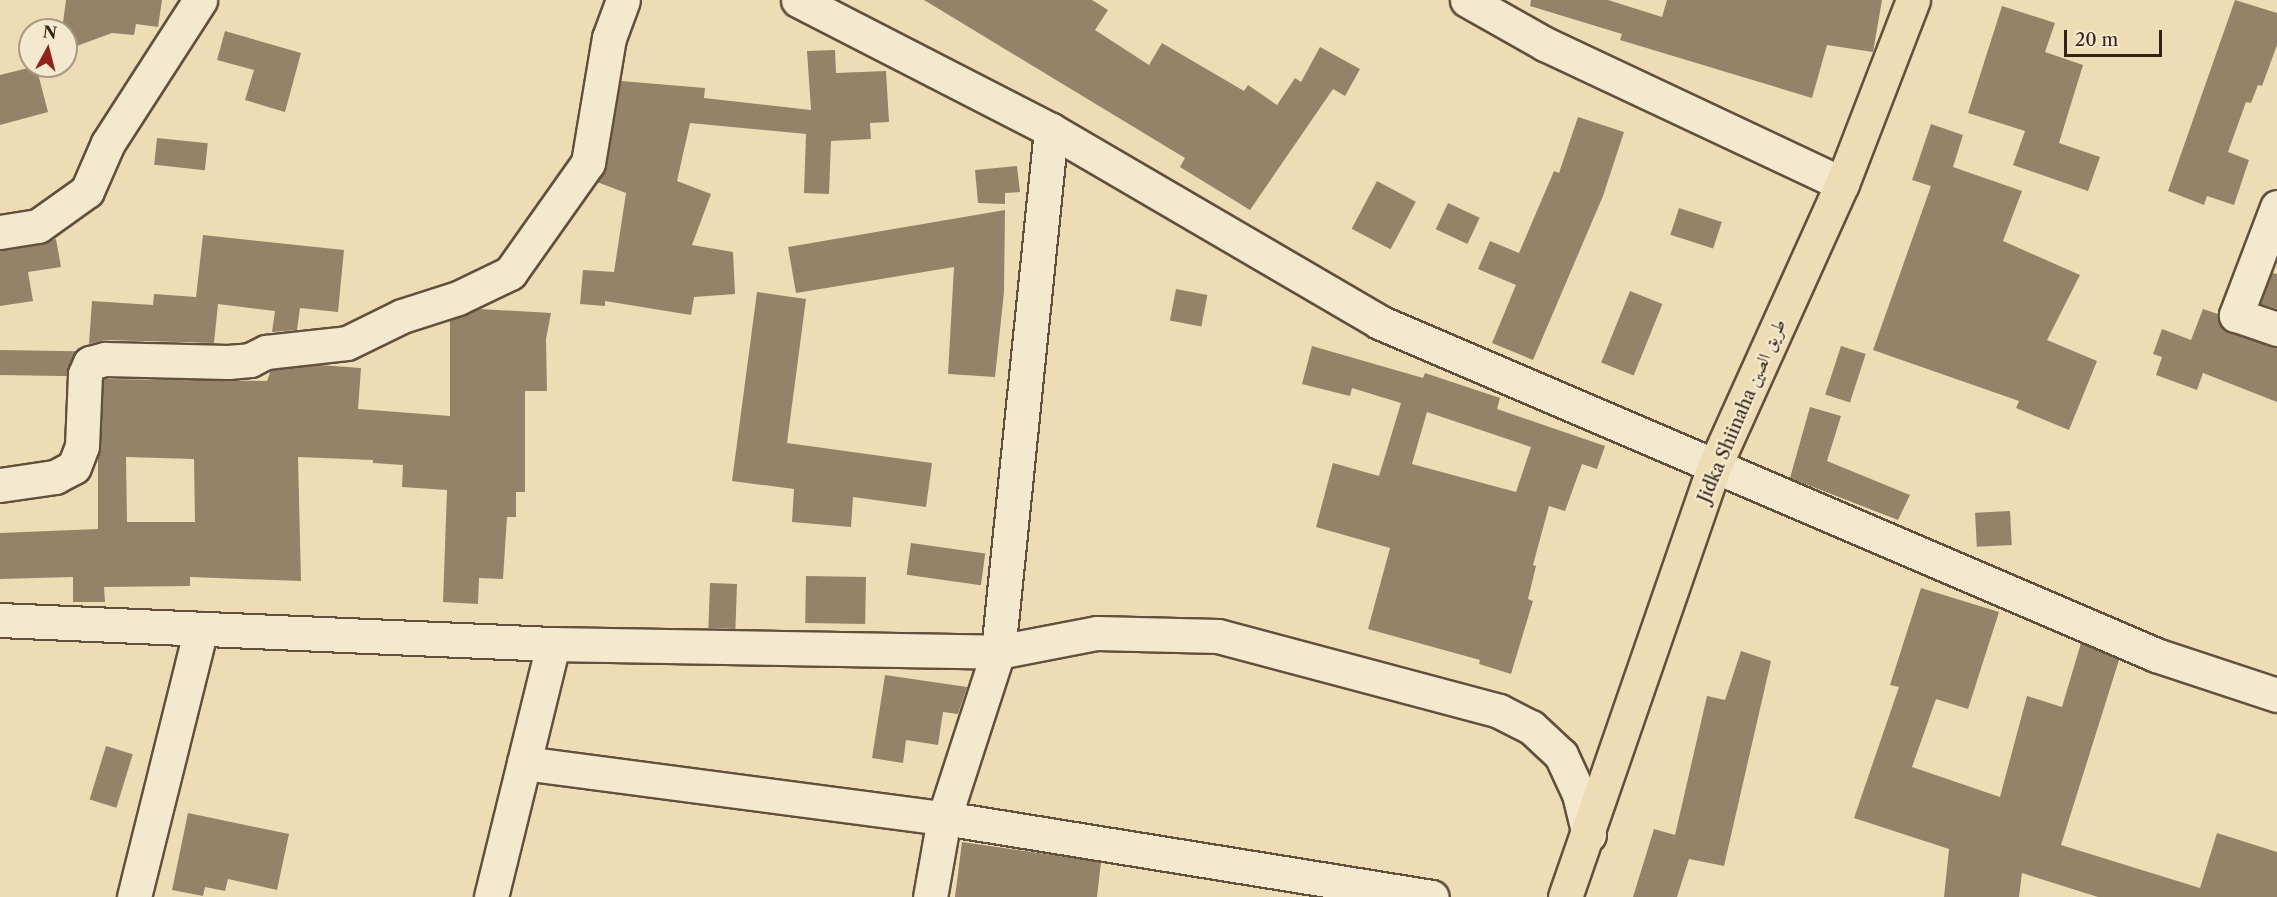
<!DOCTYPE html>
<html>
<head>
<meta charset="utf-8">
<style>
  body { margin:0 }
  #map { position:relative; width:2277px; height:897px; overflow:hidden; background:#eeddb4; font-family:"Libre Caslon Text",Amiri,serif }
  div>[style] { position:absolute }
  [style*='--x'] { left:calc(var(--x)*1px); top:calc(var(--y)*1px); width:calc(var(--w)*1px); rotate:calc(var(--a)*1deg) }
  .building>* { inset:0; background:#958369; transform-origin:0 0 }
  .roads { filter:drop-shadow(2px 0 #62503f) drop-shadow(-2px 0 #62503f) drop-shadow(0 2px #62503f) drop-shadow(0 -2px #62503f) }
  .minor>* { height:33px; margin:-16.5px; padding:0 16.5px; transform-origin:16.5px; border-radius:16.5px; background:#f4e9ce }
  .major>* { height:33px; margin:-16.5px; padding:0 16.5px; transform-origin:16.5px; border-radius:16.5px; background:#eeddb4 }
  span { translate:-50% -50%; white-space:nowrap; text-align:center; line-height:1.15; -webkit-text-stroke:4.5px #f4e9ce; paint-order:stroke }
  .street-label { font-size:18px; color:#342118 }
  .north { position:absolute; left:18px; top:18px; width:60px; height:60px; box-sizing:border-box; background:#f4e9ce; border:2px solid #a79985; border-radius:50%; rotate:7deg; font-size:16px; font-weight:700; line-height:24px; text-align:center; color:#342118 }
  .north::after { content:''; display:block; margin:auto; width:21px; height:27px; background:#8f2418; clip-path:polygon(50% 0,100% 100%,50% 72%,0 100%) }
  .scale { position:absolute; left:2064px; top:30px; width:98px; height:27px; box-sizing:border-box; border:3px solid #342118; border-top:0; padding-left:8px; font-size:18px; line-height:21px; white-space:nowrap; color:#342118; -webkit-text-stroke:4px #f4e9ce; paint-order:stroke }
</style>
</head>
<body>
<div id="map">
  <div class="building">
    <i style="clip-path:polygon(66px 0,162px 0,158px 27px,136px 24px,134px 35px,112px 33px,66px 50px,66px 30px,62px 30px)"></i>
    <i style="clip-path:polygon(924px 0,1092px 0,1108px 10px,1095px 30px,1149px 65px,1162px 43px,1244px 91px,1248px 85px,1277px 105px,1295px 78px,1301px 82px,1320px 47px,1360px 69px,1345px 96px,1333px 89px,1250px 210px,1180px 167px,1185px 158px)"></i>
    <i style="clip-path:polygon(1531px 0,1608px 0,1662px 17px,1667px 0,1882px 0,1873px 52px,1827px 45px,1812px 98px,1620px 40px,1622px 34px,1530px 6px)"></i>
    <i style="clip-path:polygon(2235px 0,2277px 13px,2277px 45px,2262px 86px,2258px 85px,2251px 103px,2246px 102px,2228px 152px,2249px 160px,2234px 205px,2207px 196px,2204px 205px,2168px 191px)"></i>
    <i style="clip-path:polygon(2002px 6px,2055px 23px,2045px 52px,2083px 65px,2059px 143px,2100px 157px,2088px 191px,2013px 165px,2025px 131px,1968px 113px)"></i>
    <i style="clip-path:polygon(225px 31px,301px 53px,285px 112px,245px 100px,254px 70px,217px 60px)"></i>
    <i style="clip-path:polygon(835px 50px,836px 73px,886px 71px,889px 122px,870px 123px,871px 139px,831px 141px,829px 194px,804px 193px,806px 134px,690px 123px,677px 181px,711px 194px,692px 245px,733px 252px,735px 294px,694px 297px,691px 315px,605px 301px,605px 306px,580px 304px,583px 270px,614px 272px,626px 193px,597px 182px,606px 166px,621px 81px,705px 88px,704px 98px,811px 110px,807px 51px)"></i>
    <i style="clip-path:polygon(36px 66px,48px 112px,0 125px,0 75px)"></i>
    <i style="clip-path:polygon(1578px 117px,1624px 132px,1603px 196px,1533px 360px,1492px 343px,1516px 285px,1478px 269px,1490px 241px,1519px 253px,1554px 171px,1559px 173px)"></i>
    <i style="clip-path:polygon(1931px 124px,1963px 135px,1953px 167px,2022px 191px,2003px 241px,2080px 275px,2047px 340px,2097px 361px,2069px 430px,2016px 408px,2019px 401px,1873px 350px,1931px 186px,1912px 180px)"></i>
    <i style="left:157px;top:138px;width:51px;height:27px;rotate:6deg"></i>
    <i style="clip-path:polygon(1017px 166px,1020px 192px,1005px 193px,1005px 204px,978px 203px,975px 170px)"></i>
    <i style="left:1377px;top:181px;width:44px;height:54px;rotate:28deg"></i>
    <i style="left:1448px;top:203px;width:35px;height:29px;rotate:25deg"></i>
    <i style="left:1679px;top:208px;width:45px;height:28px;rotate:18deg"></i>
    <i style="clip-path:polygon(1005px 210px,1004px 292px,995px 377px,948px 374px,954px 267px,796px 293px,788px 247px)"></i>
    <i style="clip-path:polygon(203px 235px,344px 250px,338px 312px,300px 308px,297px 330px,272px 332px,275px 311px,218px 304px,214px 343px,105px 340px,89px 344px,92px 301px,153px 305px,154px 294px,196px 297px)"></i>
    <i style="clip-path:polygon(56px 239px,61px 267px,28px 272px,33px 301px,0 306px,0 250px)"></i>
    <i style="clip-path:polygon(2272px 273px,2277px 274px,2277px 309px,2261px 304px)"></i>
    <i style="left:1176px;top:289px;width:32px;height:32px;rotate:11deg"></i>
    <i style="left:1630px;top:291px;width:35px;height:77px;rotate:22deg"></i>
    <i style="clip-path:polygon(757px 292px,806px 299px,787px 443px,932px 463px,926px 507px,853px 497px,851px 527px,792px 522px,794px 489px,732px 481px)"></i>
    <i style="clip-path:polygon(evenodd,479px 309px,551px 313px,546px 339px,547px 391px,525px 391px,525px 492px,516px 492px,516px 517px,507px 517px,503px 579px,479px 578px,478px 604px,443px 602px,447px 490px,402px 487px,403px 465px,373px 463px,373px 460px,298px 457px,301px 581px,190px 577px,190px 586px,104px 587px,105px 602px,73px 602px,73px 577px,0 579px,0 533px,98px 529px,98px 457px,104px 379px,267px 381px,271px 370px,320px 365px,361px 368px,358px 409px,450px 416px,450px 320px,479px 309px,126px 457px,194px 459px,195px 522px,127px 522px,126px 457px)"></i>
    <i style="clip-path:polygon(2203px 309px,2218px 314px,2221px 327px,2229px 332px,2277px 347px,2277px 402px,2203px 373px,2197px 390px,2156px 375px,2162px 357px,2153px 354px,2162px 329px,2191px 340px)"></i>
    <i style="clip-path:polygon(evenodd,1312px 346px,1423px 378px,1425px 373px,1500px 398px,1497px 409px,1605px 446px,1597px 469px,1582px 464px,1565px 511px,1549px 506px,1533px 565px,1536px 566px,1528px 599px,1533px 601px,1511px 674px,1479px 664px,1480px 660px,1368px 629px,1390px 548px,1316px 527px,1333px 463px,1379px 476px,1401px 403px,1352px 388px,1350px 396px,1302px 384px,1312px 346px,1427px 412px,1531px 447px,1516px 492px,1412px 464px,1427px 412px)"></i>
    <i style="left:1841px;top:346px;width:26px;height:51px;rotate:18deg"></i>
    <i style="left:0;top:350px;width:76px;height:25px;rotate:1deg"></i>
    <i style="clip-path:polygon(1810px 407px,1841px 416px,1827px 461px,1910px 495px,1898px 520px,1790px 478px)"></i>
    <i style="left:2010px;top:511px;width:34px;height:35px;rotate:87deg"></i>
    <i style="left:911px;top:543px;width:75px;height:32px;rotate:8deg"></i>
    <i style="left:806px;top:576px;width:60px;height:47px;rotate:1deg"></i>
    <i style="left:710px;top:583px;width:27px;height:45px;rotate:2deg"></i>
    <i style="clip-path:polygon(1921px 588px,1999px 612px,1968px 709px,1936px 699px,1912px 767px,2000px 797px,2027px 696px,2062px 707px,2081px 643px,2119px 660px,2061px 845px,2200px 888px,2217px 833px,2277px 852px,2277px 897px,2098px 897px,2022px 873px,2019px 897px,1944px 897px,1949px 849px,1854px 818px,1899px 687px,1890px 685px)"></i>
    <i style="clip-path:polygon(1741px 651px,1771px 661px,1724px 866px,1689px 859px,1677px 897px,1633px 897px,1654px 829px,1675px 835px,1707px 696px,1725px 700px)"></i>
    <i style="clip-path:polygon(885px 675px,967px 687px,958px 714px,943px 712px,938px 745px,906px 740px,903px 763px,872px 758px)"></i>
    <i style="left:106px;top:746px;width:28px;height:56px;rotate:17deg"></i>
    <i style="clip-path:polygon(188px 813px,289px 834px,277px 890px,228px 879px,225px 891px,205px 887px,203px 896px,172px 890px)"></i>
    <i style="clip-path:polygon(962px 842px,1101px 862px,1097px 897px,955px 897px)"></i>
  </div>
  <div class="roads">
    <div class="minor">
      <i style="--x:798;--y:0;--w:284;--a:27.2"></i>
      <i style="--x:1051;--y:130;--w:380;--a:30.3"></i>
      <i style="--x:1379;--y:322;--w:845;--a:23.2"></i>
      <i style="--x:2156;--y:655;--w:127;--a:18.3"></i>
      <i style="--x:1467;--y:0;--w:90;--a:29.4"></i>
      <i style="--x:1545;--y:44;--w:328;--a:25.2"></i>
      <i style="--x:1051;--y:130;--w:525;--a:95.8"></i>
      <i style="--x:998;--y:652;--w:101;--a:-10.9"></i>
      <i style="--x:1097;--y:633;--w:121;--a:1.4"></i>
      <i style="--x:1218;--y:636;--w:291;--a:14.9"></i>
      <i style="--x:1499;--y:711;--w:36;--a:27"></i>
      <i style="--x:1531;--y:727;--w:41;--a:43"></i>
      <i style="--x:1561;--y:755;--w:43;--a:65.2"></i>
      <i style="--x:1579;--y:794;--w:42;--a:76.3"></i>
      <i style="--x:2277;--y:207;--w:116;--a:110.8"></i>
      <i style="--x:2236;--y:315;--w:43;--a:18.9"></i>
      <i style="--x:0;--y:232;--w:38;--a:-9"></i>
      <i style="--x:38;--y:226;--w:60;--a:-35.5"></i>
      <i style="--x:87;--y:191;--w:52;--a:-66.4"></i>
      <i style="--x:108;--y:143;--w:170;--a:-57.2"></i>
      <i style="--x:0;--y:485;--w:56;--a:-8.3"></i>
      <i style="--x:55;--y:477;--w:21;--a:-28"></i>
      <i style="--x:74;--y:467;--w:22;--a:-69"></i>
      <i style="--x:82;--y:446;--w:72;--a:-87.6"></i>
      <i style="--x:85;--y:374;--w:12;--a:-66"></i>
      <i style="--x:90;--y:363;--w:16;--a:-15"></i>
      <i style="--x:105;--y:359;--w:123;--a:1.4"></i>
      <i style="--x:228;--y:362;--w:22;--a:-5"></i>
      <i style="--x:250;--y:360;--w:18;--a:-27"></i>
      <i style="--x:266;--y:352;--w:81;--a:-6.3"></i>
      <i style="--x:347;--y:343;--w:61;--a:-26.1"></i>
      <i style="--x:402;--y:316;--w:59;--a:-17.8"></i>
      <i style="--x:458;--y:298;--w:58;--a:-25.7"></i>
      <i style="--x:510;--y:273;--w:135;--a:-54.7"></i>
      <i style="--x:588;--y:163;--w:127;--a:-80.5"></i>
      <i style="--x:609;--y:38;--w:40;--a:-69.8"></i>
      <i style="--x:0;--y:620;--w:554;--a:2.49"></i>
      <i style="--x:553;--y:644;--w:445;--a:1"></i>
      <i style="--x:998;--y:652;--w:175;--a:108"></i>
      <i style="--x:944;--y:818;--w:80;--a:100"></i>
      <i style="--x:524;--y:763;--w:424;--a:7.5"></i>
      <i style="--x:944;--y:818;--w:494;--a:9.2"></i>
      <i style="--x:134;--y:897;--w:276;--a:-76"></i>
      <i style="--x:491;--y:897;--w:260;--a:-76.2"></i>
    </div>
    <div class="major">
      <i style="--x:1565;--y:897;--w:457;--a:-70.9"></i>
      <i style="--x:1715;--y:465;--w:308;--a:-65.7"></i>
      <i style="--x:1842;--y:184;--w:197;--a:-68.9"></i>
    </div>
  </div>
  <div class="street-label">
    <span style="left:1742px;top:411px;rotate:-67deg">Jidka Shiinaha طريق الصين</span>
  </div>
  <div class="north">N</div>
  <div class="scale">20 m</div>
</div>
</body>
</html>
